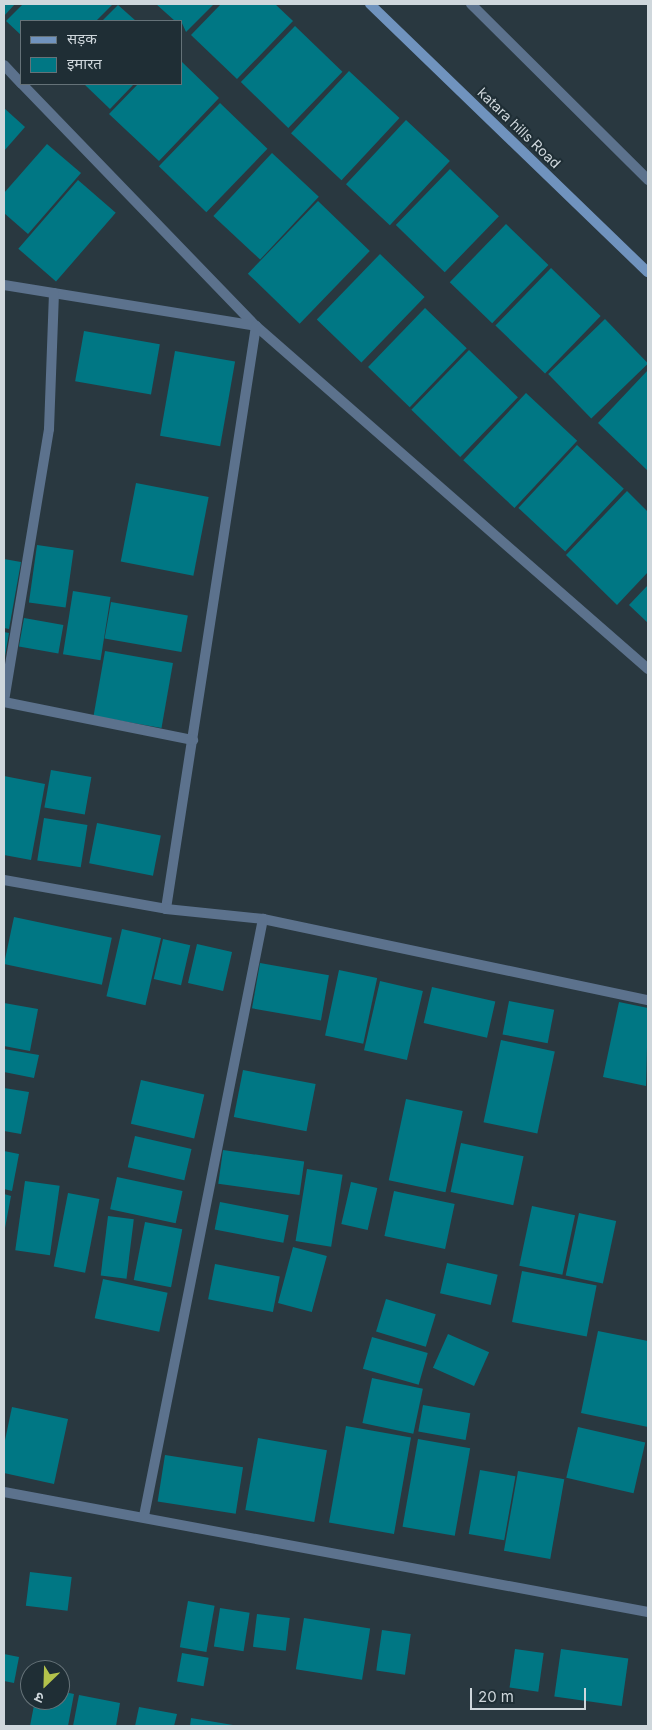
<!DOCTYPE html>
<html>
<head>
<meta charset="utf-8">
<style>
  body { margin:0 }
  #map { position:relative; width:652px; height:1730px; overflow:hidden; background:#293840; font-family:Inter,"Noto Sans Devanagari",sans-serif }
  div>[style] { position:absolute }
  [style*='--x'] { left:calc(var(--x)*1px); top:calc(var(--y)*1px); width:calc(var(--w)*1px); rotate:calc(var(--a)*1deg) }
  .building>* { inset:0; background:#007784; transform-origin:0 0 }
  .minor>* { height:10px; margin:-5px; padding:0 5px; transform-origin:5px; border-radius:5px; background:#5c728d }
  .secondary>* { height:10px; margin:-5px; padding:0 5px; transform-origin:5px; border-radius:5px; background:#7093be }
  span { translate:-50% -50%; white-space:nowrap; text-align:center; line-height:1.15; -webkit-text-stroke:4px #1f2e35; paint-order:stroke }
  .street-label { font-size:14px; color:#cfd7dc }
  .frame { position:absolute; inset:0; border:5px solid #cfd7dc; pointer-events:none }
  .legend { position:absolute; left:20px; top:20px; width:162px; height:65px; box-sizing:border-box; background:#1f2e35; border:1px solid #657278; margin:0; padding:6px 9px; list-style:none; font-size:15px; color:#cfd7dc }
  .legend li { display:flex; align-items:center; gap:10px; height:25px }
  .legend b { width:25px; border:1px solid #657278 }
  .north { position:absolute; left:20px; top:1660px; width:50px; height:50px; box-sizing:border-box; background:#1f2e35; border:1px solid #657278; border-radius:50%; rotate:204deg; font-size:14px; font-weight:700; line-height:20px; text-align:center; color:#cfd7dc }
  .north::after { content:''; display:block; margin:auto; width:18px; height:22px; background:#b3c24b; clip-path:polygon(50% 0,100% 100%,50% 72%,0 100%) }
  .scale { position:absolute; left:470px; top:1688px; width:116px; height:22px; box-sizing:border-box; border:2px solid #cfd7dc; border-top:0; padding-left:6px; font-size:15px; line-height:18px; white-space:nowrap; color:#cfd7dc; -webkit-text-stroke:4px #1f2e35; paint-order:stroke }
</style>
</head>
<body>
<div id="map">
  <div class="building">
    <i style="clip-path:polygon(4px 4px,15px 4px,4px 16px)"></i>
    <i style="clip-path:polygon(23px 4px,111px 4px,112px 5px,96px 21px,21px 21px,21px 35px,6px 21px)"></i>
    <i style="clip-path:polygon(156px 4px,214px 4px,186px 32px,181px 21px,175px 21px)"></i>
    <i style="clip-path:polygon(221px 4px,275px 4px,293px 21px,237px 79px,191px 35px)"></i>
    <i style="clip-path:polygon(118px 5px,136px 21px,102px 21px)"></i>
    <i style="left:295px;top:26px;width:66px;height:78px;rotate:44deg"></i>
    <i style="clip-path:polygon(181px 61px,219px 98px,159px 161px,109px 114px,138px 84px,181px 84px)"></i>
    <i style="left:349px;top:71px;width:69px;height:85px;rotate:43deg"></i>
    <i style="clip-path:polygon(84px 84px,134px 84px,110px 109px)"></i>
    <i style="left:220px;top:103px;width:66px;height:88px;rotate:44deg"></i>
    <i style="clip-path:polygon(4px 108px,25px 127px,4px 151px)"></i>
    <i style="left:406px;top:120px;width:60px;height:88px;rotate:43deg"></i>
    <i style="clip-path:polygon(47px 144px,81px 173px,28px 234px,4px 213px,4px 193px)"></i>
    <i style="left:272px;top:153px;width:64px;height:86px;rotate:43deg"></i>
    <i style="left:450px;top:169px;width:68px;height:78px;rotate:44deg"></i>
    <i style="left:78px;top:180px;width:50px;height:91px;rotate:41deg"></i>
    <i style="left:318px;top:201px;width:72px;height:101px;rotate:44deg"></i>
    <i style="left:506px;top:224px;width:59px;height:81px;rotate:44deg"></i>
    <i style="left:380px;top:254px;width:62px;height:91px;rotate:44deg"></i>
    <i style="left:551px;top:268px;width:69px;height:80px;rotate:44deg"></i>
    <i style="left:425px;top:308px;width:58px;height:82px;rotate:44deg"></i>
    <i style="left:605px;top:319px;width:62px;height:79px;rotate:46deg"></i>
    <i style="left:84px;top:331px;width:77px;height:51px;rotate:10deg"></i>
    <i style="left:469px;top:350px;width:68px;height:83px;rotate:44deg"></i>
    <i style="left:175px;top:351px;width:61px;height:86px;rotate:10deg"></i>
    <i style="clip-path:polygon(648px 370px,648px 471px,598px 423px)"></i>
    <i style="left:526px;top:393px;width:70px;height:92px;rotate:43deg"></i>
    <i style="left:577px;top:445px;width:64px;height:86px;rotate:43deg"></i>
    <i style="left:136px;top:483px;width:74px;height:80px;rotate:11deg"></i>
    <i style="clip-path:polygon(627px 491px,648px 512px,648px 572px,617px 605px,566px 555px)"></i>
    <i style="left:37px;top:545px;width:37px;height:58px;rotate:8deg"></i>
    <i style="clip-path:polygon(4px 559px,21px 562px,9px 629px,4px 628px)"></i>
    <i style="clip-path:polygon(648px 585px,648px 623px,629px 605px)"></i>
    <i style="left:73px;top:591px;width:38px;height:64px;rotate:9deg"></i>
    <i style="left:111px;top:602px;width:78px;height:37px;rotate:10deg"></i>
    <i style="left:24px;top:618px;width:40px;height:29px;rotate:10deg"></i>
    <i style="clip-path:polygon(4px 632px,9px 633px,5px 656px,4px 656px)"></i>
    <i style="left:105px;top:651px;width:69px;height:66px;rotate:10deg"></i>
    <i style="left:51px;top:770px;width:41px;height:38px;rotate:10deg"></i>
    <i style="clip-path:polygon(4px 776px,45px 784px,31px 860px,4px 855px)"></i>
    <i style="left:44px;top:818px;width:44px;height:43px;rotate:9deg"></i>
    <i style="left:97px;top:823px;width:65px;height:41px;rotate:11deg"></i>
    <i style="left:14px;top:917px;width:100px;height:48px;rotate:12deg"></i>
    <i style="left:122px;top:929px;width:40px;height:69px;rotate:13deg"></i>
    <i style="left:163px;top:939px;width:28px;height:41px;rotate:13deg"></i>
    <i style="left:197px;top:944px;width:36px;height:40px;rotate:13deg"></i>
    <i style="left:260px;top:963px;width:70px;height:46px;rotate:10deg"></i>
    <i style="left:339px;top:970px;width:39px;height:67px;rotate:12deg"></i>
    <i style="left:380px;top:981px;width:44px;height:71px;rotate:13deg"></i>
    <i style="left:432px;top:987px;width:65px;height:37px;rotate:13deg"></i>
    <i style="left:509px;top:1001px;width:46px;height:34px;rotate:11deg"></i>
    <i style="clip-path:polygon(619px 1002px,648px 1008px,646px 1086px,603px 1077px)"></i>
    <i style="clip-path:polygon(4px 1003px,38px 1009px,30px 1051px,4px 1046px)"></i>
    <i style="left:501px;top:1040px;width:55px;height:84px;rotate:12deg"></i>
    <i style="clip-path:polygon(4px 1049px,39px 1055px,34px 1078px,4px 1072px)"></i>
    <i style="left:243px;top:1070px;width:74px;height:48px;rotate:11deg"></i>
    <i style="left:141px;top:1080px;width:65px;height:45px;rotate:13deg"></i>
    <i style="clip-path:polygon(4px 1088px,29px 1092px,21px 1134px,4px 1131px)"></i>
    <i style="left:406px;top:1099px;width:58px;height:83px;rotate:12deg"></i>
    <i style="left:135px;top:1136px;width:58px;height:32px;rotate:13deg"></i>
    <i style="left:461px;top:1143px;width:64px;height:50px;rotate:12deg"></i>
    <i style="left:223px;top:1150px;width:82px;height:34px;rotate:8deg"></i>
    <i style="clip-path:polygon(4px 1151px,19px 1154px,12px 1191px,4px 1189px)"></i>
    <i style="left:307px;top:1169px;width:36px;height:73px;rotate:9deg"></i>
    <i style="left:117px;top:1177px;width:67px;height:33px;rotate:12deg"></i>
    <i style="left:25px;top:1181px;width:35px;height:70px;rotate:8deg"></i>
    <i style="left:351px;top:1182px;width:27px;height:43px;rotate:13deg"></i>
    <i style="left:394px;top:1191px;width:62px;height:46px;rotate:12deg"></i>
    <i style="left:68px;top:1193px;width:32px;height:75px;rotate:11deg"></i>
    <i style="clip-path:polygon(4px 1194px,11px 1196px,5px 1228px,4px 1228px)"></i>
    <i style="left:220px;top:1202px;width:70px;height:28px;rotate:11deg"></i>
    <i style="left:532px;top:1206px;width:44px;height:61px;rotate:12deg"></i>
    <i style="left:579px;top:1213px;width:38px;height:64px;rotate:12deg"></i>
    <i style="left:108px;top:1216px;width:26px;height:60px;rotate:7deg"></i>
    <i style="left:145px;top:1222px;width:38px;height:59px;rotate:11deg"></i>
    <i style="left:293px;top:1247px;width:35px;height:58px;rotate:15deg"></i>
    <i style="left:447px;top:1263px;width:52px;height:31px;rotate:13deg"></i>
    <i style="left:215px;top:1264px;width:66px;height:36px;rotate:11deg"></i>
    <i style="left:522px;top:1271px;width:76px;height:52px;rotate:11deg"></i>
    <i style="left:103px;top:1279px;width:66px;height:40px;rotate:12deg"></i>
    <i style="left:386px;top:1299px;width:52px;height:34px;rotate:17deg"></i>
    <i style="clip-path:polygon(598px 1331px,648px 1341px,648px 1427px,581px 1413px)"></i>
    <i style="left:448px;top:1334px;width:45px;height:37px;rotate:24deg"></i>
    <i style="left:372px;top:1337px;width:58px;height:33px;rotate:16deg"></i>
    <i style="left:372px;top:1378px;width:52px;height:46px;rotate:12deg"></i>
    <i style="left:423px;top:1405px;width:48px;height:27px;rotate:10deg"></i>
    <i style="clip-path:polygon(12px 1407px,68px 1419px,54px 1484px,4px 1473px,4px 1445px)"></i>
    <i style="left:346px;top:1426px;width:66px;height:98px;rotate:10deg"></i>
    <i style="left:578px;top:1427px;width:69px;height:52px;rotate:13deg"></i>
    <i style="left:258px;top:1438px;width:70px;height:73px;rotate:10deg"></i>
    <i style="left:418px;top:1439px;width:53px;height:89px;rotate:10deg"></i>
    <i style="left:165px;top:1455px;width:79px;height:47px;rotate:9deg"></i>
    <i style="left:480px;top:1470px;width:36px;height:65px;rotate:10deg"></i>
    <i style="left:518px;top:1471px;width:47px;height:81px;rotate:10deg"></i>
    <i style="left:30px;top:1572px;width:42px;height:34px;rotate:7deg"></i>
    <i style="left:188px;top:1601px;width:27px;height:47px;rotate:10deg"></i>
    <i style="left:220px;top:1608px;width:30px;height:39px;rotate:9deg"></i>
    <i style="left:257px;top:1614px;width:33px;height:33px;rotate:7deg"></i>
    <i style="left:304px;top:1618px;width:67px;height:52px;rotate:9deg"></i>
    <i style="left:382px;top:1630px;width:29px;height:41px;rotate:8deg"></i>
    <i style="left:515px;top:1649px;width:29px;height:39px;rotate:8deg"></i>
    <i style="left:561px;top:1649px;width:68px;height:48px;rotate:8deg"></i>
    <i style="left:182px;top:1653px;width:27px;height:29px;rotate:10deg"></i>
    <i style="clip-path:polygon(4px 1654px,19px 1657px,14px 1683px,4px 1681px)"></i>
    <i style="clip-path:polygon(60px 1691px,74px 1694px,68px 1726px,30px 1726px,35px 1700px,60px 1700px)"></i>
    <i style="clip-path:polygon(79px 1695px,120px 1703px,116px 1726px,73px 1726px)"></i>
    <i style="clip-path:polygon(139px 1707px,177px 1714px,174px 1726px,135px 1726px)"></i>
    <i style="clip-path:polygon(191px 1718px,233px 1725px,233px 1726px,190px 1726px)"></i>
  </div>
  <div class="minor">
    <i style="--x:471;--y:4;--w:250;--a:44.8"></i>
    <i style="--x:4;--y:65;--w:25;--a:47"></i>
    <i style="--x:22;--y:84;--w:337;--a:46"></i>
    <i style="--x:256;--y:326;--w:521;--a:41.19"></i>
    <i style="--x:4;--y:285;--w:255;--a:9.2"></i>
    <i style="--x:256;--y:326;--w:590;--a:98.78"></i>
    <i style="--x:4;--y:701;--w:276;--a:-80.6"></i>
    <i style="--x:49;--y:429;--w:136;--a:-87.9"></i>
    <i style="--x:4;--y:702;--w:193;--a:11.4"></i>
    <i style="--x:4;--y:880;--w:165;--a:10.1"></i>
    <i style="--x:166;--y:909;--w:98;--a:5.9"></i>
    <i style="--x:263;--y:919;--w:393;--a:11.9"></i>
    <i style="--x:4;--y:1492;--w:655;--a:10.56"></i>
    <i style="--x:144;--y:1516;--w:609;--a:-78.73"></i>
  </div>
  <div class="secondary">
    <i style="--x:370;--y:4;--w:386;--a:44"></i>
  </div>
  <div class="street-label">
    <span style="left:519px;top:128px;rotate:44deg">katara hills Road</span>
  </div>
  <div class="frame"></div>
  <ul class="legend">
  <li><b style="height:6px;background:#7093be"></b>सड़क</li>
  <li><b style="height:14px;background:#007784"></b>इमारत</li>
  </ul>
  <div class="north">उ</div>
  <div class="scale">20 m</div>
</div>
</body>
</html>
